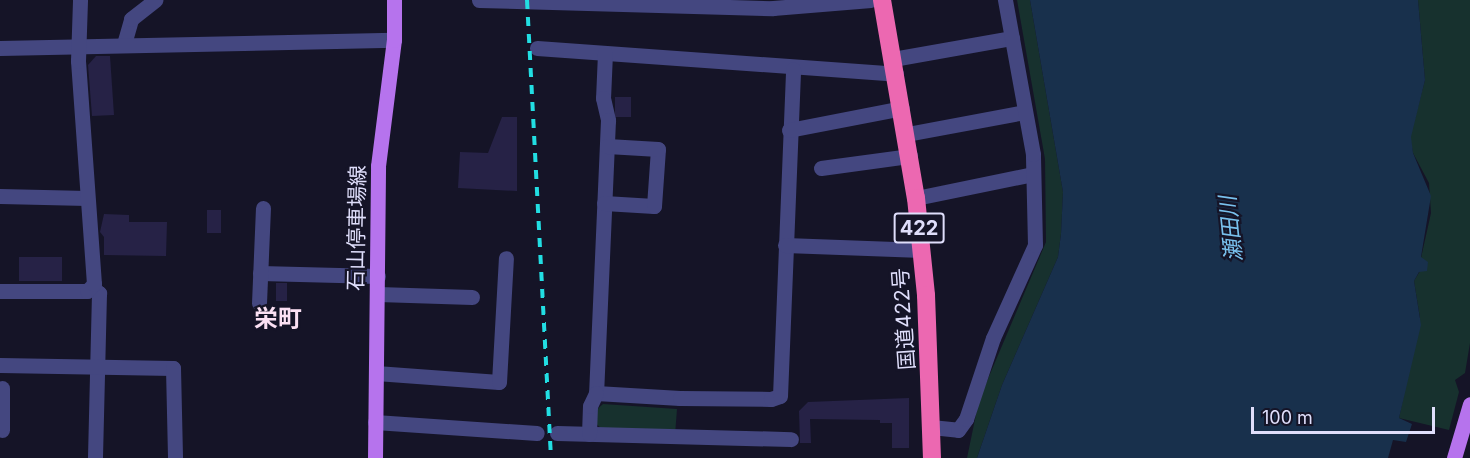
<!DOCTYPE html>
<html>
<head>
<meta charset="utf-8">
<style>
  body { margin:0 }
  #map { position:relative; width:1470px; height:458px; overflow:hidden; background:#151427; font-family:Inter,"Noto Sans JP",sans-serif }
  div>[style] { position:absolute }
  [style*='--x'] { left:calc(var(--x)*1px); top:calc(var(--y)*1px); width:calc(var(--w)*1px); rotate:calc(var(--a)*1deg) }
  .green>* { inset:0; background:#17312e }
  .water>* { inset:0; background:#18304c }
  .building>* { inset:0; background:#262246; transform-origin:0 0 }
  .minor>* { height:15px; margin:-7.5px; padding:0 7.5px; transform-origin:7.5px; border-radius:7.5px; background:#444780 }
  .major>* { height:15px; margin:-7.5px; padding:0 7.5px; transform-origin:7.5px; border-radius:7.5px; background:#b673ed }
  .highway>* { height:18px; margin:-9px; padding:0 9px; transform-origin:9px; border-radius:9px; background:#ec68b1 }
  .rail>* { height:4px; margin-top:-2px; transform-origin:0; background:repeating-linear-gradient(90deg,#22dee3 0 9px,transparent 0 17px) }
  span { translate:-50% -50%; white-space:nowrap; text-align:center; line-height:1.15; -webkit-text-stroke:4.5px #151427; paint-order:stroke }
  .shield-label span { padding:2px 4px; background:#151427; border:2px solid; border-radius:4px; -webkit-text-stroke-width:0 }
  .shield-label { font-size:20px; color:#dfdefb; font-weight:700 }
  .street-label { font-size:21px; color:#dfdefb }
  .water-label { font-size:22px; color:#79c1ee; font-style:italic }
  .quarter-label { font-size:24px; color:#fbe0f3; font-weight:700 }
  .scale { position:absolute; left:1251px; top:407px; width:184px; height:27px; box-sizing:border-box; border:3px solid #dfdefb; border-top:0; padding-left:8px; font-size:18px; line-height:21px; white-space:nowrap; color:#dfdefb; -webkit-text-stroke:4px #151427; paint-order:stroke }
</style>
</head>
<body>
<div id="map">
  <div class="green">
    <i style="clip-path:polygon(1017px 0,1030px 0,1063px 192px,1061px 234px,1058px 257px,1002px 385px,977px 458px,967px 458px,979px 400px,1046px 242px,1045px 159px)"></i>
    <i style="clip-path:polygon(1418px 0,1470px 0,1470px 343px,1465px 373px,1455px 380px,1459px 392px,1449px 430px,1399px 418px,1420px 318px,1414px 281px,1426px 261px,1421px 258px,1431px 213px,1429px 183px,1413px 153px,1410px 137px,1425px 80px)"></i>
    <i style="clip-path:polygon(603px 404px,677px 409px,675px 435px,603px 430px,594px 422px,595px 411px)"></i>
  </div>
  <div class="water">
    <i style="clip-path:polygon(1030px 0,1418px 0,1425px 80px,1411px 137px,1413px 153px,1431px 196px,1421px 257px,1428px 262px,1427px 271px,1419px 272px,1414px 281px,1421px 325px,1399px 418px,1412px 424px,1406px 442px,1393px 440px,1388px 458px,977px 458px,1002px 385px,1058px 257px,1061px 234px,1063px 192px)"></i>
  </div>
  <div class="building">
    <i style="clip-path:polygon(96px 56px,110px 56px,114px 115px,92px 116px,88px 65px)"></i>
    <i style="left:615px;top:97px;width:16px;height:20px"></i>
    <i style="clip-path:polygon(502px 117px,517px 117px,517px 191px,458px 188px,460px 152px,488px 153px)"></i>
    <i style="left:207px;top:210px;width:14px;height:23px"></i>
    <i style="clip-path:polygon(104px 214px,129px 215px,129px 222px,167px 222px,166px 256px,104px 255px,104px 237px,100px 232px)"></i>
    <i style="left:19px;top:257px;width:43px;height:24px"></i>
    <i style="left:276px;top:283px;width:11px;height:18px"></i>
    <i style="clip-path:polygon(909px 398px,909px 448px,892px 448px,892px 423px,880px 423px,880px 420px,810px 419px,811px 443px,800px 443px,799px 411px,808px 402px)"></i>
  </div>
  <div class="minor">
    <i style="--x:479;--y:0;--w:294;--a:1.6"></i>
    <i style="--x:773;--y:8;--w:98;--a:-4.7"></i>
    <i style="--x:124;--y:44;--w:26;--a:-74"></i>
    <i style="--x:131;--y:19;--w:31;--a:-38"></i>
    <i style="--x:0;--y:48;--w:394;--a:-1.2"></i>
    <i style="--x:537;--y:48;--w:360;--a:4.1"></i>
    <i style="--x:605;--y:53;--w:45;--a:92.5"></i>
    <i style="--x:603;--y:98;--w:23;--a:77"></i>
    <i style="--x:608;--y:120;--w:273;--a:92.5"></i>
    <i style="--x:596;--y:393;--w:84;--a:3.4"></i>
    <i style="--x:680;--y:398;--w:91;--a:0.6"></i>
    <i style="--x:771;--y:399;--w:9;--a:-18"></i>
    <i style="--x:780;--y:396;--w:327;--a:-87.7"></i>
    <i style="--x:893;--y:59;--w:121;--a:-10"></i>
    <i style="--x:789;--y:130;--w:115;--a:-11"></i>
    <i style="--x:907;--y:134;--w:120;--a:-10.6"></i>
    <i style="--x:821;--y:168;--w:90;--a:-7.7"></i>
    <i style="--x:0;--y:196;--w:87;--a:1.3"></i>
    <i style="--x:916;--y:198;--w:119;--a:-11.6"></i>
    <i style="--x:604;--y:203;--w:50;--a:3.4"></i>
    <i style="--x:654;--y:206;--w:57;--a:-86"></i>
    <i style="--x:658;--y:149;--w:51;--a:-176.6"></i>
    <i style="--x:785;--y:245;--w:137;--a:2.1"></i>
    <i style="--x:260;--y:273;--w:118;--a:1.5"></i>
    <i style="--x:92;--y:288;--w:9;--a:36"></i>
    <i style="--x:99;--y:293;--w:165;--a:91.4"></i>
    <i style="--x:0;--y:291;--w:87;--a:0"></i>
    <i style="--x:87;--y:291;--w:10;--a:-45"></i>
    <i style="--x:94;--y:284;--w:224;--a:-94.1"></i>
    <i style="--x:78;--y:61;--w:61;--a:-88.1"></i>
    <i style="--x:378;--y:294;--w:94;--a:1.8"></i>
    <i style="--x:259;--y:303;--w:95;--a:-87.6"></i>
    <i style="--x:0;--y:365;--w:173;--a:1"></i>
    <i style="--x:173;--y:368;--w:90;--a:88.7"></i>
    <i style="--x:376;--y:373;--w:123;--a:4.2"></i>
    <i style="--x:499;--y:382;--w:124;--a:-86.8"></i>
    <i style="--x:2;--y:388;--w:42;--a:90"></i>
    <i style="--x:375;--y:422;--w:162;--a:3.9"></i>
    <i style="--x:931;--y:427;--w:27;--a:6"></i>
    <i style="--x:958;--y:430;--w:14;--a:-54"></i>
    <i style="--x:966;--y:419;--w:85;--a:-71.6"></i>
    <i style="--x:993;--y:338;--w:102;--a:-65.7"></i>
    <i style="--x:1035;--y:245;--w:91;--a:-91.3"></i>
    <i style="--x:1033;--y:154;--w:157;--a:-100.3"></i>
    <i style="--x:557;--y:433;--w:234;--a:1.5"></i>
    <i style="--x:589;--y:434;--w:28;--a:-88"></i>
    <i style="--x:590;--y:406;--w:14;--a:-65"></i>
  </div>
  <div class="major">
    <i style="--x:375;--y:458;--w:292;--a:-89.4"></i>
    <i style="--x:378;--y:166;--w:127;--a:-82.8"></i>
    <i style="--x:394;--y:40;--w:40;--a:-90"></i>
    <i style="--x:1454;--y:458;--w:56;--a:-73.5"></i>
  </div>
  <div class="highway">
    <i style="--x:882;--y:0;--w:201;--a:80.3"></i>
    <i style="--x:916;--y:198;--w:98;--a:84.1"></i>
    <i style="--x:926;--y:295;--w:163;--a:87.9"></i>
  </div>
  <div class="rail">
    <i style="--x:527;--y:0;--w:459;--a:87"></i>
  </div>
  <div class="shield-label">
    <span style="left:919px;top:228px">422</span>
  </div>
  <div class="street-label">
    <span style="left:357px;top:228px;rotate:-89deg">石山停車場線</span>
    <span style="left:904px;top:319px;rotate:-94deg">国道422号</span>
  </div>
  <div class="water-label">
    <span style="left:1231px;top:229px;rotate:-96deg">瀬田川</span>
  </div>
  <div class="quarter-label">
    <span style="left:278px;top:319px">栄町</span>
  </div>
  <div class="scale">100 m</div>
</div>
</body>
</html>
